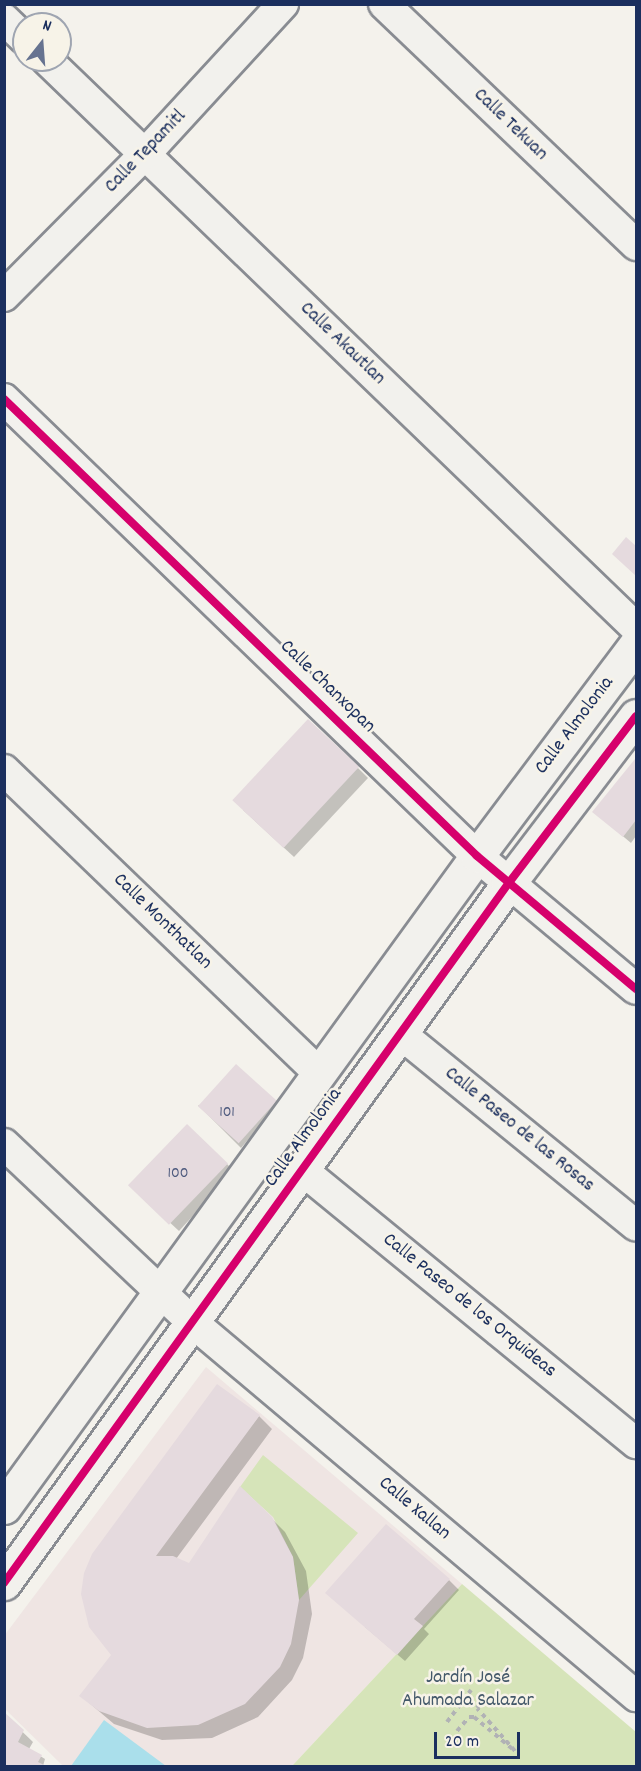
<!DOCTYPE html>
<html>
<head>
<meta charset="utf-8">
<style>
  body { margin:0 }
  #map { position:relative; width:641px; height:1771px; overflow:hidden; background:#f4f2ec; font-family:Dekko,sans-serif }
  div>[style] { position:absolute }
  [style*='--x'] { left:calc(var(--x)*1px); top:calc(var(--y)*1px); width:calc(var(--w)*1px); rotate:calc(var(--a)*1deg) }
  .built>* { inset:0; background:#efe5e3 }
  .green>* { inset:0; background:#d6e4b9 }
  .water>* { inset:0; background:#aadfeb }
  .shadow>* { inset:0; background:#0003 }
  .building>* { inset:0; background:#e5dade; transform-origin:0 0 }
  .path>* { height:4px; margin-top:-2px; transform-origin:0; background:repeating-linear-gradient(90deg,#b1b2b5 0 4.5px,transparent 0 9px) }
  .roads { filter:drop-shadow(2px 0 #898c92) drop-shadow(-2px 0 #898c92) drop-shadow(0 2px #898c92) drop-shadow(0 -2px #898c92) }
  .minor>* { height:30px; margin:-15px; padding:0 15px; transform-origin:15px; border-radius:15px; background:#f2f1ed }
  .tertiary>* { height:33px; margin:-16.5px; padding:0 16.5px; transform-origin:16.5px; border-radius:16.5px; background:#f2f1ed }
  .cycleway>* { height:8px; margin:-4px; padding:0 4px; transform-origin:4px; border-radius:4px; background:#d6006c }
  span { translate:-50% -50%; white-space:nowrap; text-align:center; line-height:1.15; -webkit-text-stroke:5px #f7f3e8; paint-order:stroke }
  .number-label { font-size:16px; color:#4e5a7e }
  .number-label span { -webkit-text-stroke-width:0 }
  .street-label { font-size:20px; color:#1b2f5e }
  .park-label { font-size:20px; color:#44596a }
  .frame { position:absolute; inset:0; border:6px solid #1b2f5e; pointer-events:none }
  .north { position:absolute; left:12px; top:12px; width:60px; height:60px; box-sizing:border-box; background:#f7f3e8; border:2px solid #9fa5b1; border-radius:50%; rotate:17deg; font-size:16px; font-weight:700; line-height:24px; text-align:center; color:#1b2f5e }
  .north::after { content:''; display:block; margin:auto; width:21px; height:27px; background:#677390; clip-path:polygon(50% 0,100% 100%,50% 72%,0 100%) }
  .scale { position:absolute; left:434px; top:1732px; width:86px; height:27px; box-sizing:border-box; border:3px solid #1b2f5e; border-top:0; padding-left:8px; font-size:18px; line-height:21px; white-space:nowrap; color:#1b2f5e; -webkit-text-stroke:4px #f7f3e8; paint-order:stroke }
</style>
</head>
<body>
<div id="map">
  <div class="built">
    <i style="clip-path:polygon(206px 1367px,462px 1584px,292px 1766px,63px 1766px,5px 1709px,4px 1636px)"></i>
  </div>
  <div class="green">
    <i style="clip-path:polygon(263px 1455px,358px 1533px,299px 1600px,293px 1557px,273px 1517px,240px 1487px)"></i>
    <i style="clip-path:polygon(462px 1584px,636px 1732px,636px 1766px,292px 1766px)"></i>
  </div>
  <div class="water">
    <i style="clip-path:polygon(104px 1720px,166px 1766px,71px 1766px)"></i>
  </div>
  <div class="shadow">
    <i style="clip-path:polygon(635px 761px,636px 836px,631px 843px,594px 812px)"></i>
    <i style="clip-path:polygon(358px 768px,368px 778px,294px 857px,243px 810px)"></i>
    <i style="clip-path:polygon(276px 1102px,283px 1109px,266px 1127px,262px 1123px,241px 1148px,198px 1105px)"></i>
    <i style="clip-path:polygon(227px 1164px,234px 1171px,179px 1231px,138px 1193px)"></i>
    <i style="clip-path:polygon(259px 1416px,272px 1429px,176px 1559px,189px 1564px,271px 1518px,285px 1532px,306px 1571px,312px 1614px,303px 1658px,292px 1680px,258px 1717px,212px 1738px,162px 1740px,114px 1724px,81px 1696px,113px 1655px,90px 1627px)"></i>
    <i style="clip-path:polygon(449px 1580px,459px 1590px,424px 1629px,429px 1634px,405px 1661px,365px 1627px)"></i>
    <i style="clip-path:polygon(4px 1714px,33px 1742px,29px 1749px,45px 1759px,43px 1766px,4px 1766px)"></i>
  </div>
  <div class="building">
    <i style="clip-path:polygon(626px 537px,636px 546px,636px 576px,612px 554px)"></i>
    <i style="left:308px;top:719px;width:70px;height:111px;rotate:43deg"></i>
    <i style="clip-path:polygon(635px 759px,636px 820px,623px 837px,592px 812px)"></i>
    <i style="left:236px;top:1064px;width:55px;height:57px;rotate:42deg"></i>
    <i style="left:187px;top:1124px;width:57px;height:85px;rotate:44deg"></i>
    <i style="clip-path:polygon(217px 1384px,260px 1415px,156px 1556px,173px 1556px,189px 1563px,240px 1486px,272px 1517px,293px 1557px,299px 1600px,291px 1644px,280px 1667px,245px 1704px,198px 1725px,147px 1728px,99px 1711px,79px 1696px,111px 1655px,89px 1627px,81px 1594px,84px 1573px,92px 1554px)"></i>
    <i style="clip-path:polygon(386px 1524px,450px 1579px,414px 1619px,423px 1626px,397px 1655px,325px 1593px)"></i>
    <i style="clip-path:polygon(4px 1712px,24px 1730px,18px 1742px,42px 1755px,38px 1762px,46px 1766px,4px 1766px)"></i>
  </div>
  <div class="path">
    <i style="--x:447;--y:1722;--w:40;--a:-53"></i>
    <i style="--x:457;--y:1731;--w:18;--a:-49"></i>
    <i style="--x:469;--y:1717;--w:5;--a:0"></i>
    <i style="--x:474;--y:1717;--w:53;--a:39.7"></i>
    <i style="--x:515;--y:1751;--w:57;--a:-131.5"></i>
    <i style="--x:477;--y:1708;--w:9;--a:-54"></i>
  </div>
  <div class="roads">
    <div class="minor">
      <i style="--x:384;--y:4;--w:349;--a:43.7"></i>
      <i style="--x:4;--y:19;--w:28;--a:44"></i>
      <i style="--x:47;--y:60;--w:818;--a:43.96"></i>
      <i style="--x:4;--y:296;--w:200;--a:-45.2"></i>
      <i style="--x:145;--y:154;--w:204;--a:-47.4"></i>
      <i style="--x:4;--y:399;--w:658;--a:44.01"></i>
      <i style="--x:477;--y:856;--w:207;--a:39.9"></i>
      <i style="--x:4;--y:770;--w:437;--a:43.9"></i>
      <i style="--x:401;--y:1034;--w:303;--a:39.2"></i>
      <i style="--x:4;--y:1144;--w:259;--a:43.4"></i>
      <i style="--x:192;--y:1322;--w:581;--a:40.11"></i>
      <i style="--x:301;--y:1169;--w:433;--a:39.3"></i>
    </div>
    <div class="tertiary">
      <i style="--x:4;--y:1507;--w:805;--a:-54"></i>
      <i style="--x:477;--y:856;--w:265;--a:-53.1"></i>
      <i style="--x:4;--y:1583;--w:862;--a:-54.21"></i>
      <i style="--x:508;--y:884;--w:211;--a:-52.7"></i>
    </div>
  </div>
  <div class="cycleway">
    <i style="--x:4;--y:399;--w:658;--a:44.01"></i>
    <i style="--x:477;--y:856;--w:207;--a:39.9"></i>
    <i style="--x:4;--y:1583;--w:862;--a:-54.21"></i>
    <i style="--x:508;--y:884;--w:211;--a:-52.7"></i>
  </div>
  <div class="number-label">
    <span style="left:227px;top:1113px">101</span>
    <span style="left:178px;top:1174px">100</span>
  </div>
  <div class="street-label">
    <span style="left:510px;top:125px;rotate:44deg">Calle Tekuan</span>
    <span style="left:146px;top:152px;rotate:-46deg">Calle Tepamitl</span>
    <span style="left:342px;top:344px;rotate:44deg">Calle Akautlan</span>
    <span style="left:327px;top:687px;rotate:44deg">Calle Chanxopan</span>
    <span style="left:575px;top:726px;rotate:-53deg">Calle Almolonia</span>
    <span style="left:162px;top:922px;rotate:44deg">Calle Monthatlan</span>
    <span style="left:519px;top:1130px;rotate:39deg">Calle Paseo de las Rosas</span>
    <span style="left:304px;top:1138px;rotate:-54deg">Calle Almolonia</span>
    <span style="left:469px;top:1306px;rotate:39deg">Calle Paseo de los Orquideas</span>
    <span style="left:414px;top:1509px;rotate:40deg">Calle Xallan</span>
  </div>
  <div class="park-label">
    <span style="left:468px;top:1690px">Jardín José<br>Ahumada Salazar</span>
  </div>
  <div class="frame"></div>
  <div class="north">N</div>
  <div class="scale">20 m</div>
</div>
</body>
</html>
